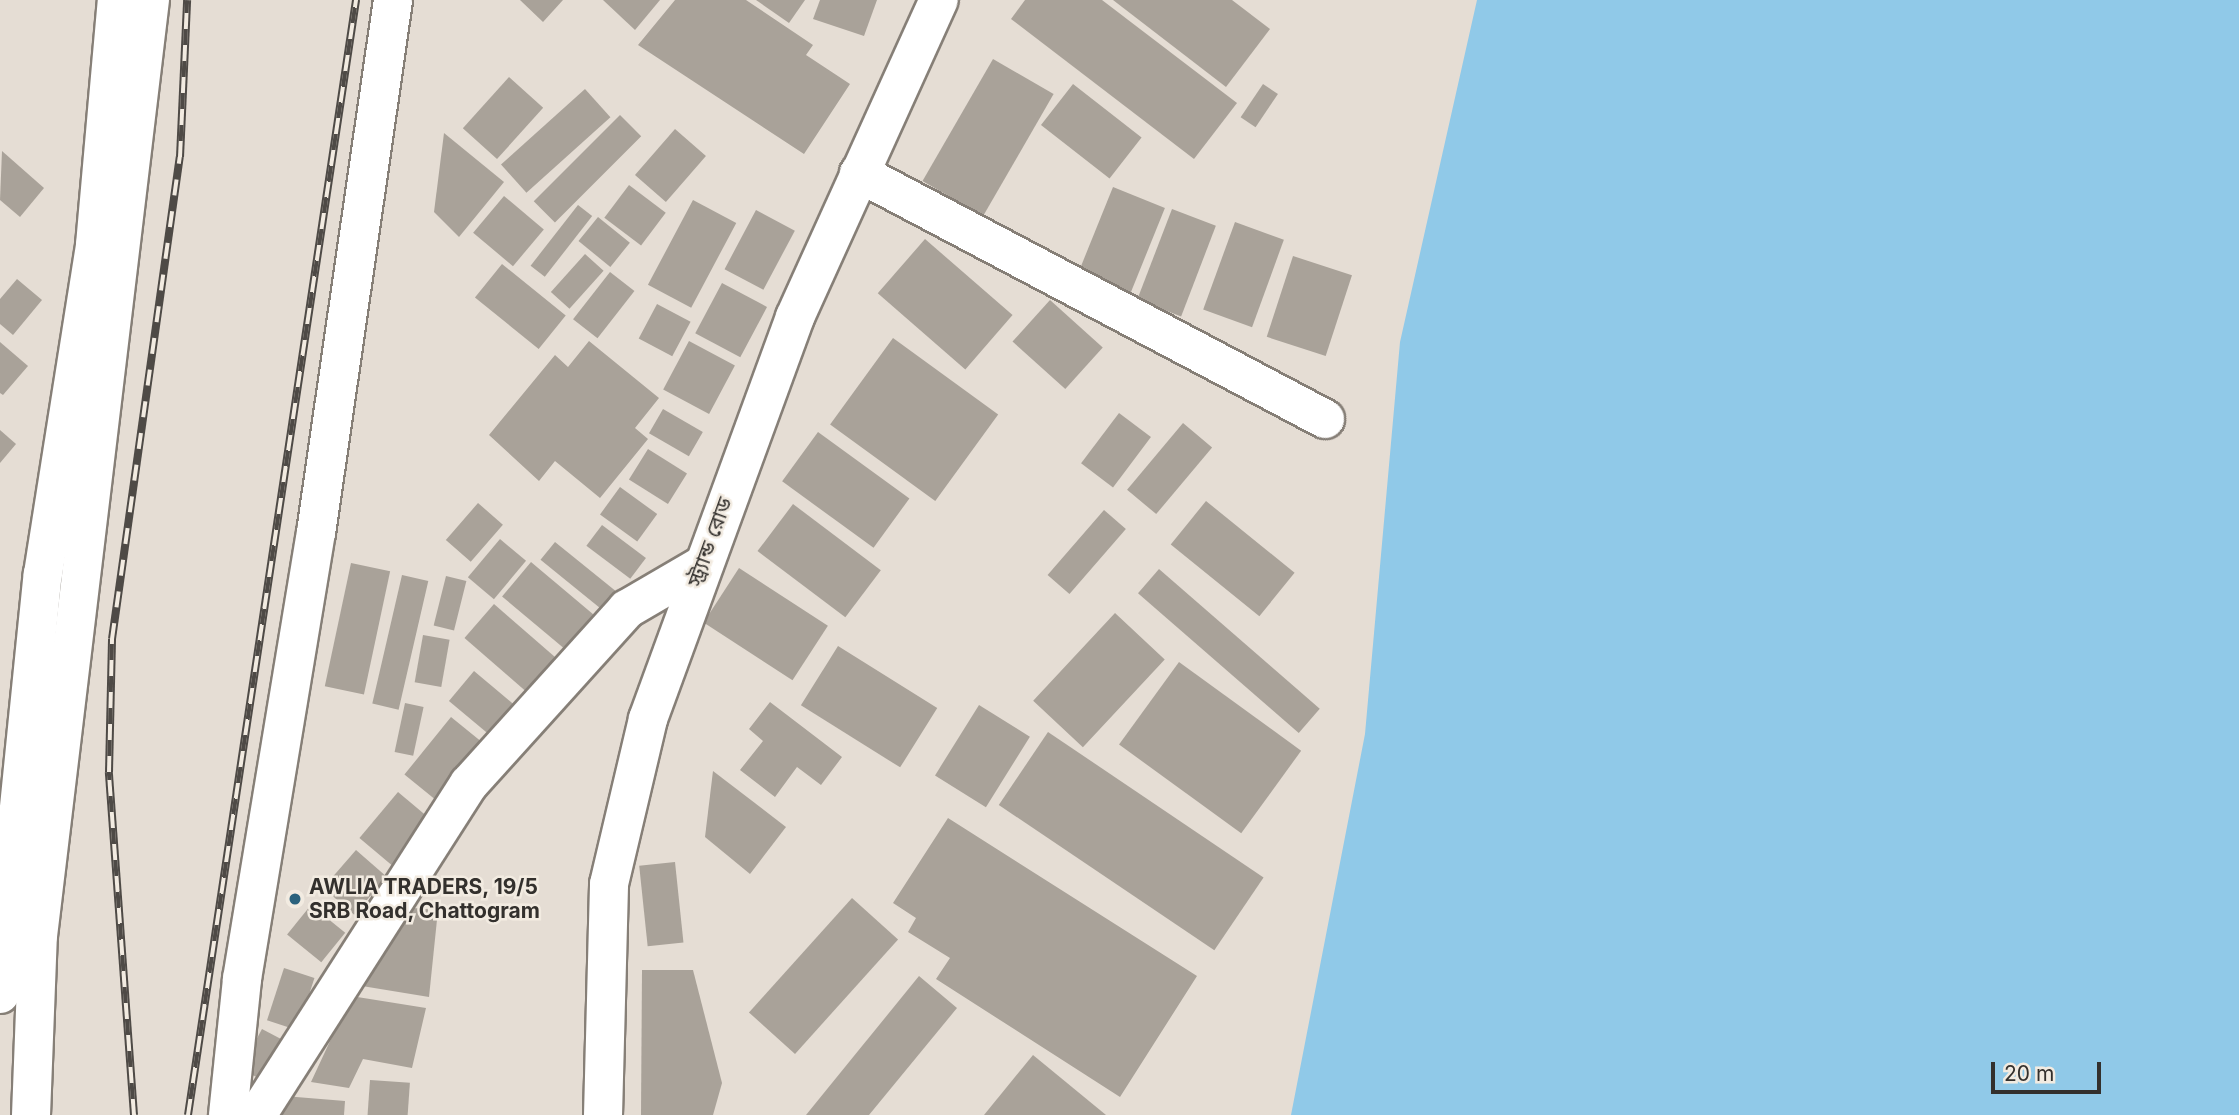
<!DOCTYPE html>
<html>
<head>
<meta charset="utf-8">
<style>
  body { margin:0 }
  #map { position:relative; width:2239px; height:1115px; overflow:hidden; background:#e5ddd4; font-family:Inter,"Noto Sans Bengali",sans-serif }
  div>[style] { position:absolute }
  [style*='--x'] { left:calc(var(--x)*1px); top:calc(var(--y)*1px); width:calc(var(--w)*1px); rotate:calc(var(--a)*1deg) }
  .water>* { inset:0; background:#90c9e8 }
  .building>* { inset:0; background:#a9a299; transform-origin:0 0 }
  .roads { filter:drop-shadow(2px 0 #867f77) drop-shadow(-2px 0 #867f77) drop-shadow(0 2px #867f77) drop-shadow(0 -2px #867f77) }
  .minor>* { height:38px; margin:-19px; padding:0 19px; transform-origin:19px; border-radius:19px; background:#fff }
  .major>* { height:38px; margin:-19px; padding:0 19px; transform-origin:19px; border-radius:19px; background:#fff }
  .rail>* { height:8px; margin-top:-4px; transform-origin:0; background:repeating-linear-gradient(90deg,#f2ebe1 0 16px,#4e4a46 0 32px); box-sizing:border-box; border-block:2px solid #4e4a46 }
  .dots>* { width:19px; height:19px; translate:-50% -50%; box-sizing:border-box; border:4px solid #f2ebe1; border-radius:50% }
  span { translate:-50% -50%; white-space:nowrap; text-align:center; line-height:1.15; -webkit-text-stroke:5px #f2ebe1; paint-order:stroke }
  .street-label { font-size:21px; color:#33302d }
  .poi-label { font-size:21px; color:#33302d; font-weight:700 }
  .left { translate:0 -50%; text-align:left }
  .scale { position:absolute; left:1991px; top:1062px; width:110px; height:32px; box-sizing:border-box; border:4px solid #33302d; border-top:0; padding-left:9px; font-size:21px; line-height:24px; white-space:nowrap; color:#33302d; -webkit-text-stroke:5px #f2ebe1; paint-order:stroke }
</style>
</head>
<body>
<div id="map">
  <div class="water">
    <i style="clip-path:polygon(1477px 0,2239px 0,2239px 1115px,1291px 1115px,1365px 734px,1400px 342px)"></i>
  </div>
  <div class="building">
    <i style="clip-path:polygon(520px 0,563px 0,543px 22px)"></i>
    <i style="clip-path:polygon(603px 0,660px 0,635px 30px)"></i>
    <i style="clip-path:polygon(675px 0,746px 0,813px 45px,806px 55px,850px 84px,804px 154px,638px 45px)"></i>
    <i style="clip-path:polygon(756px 0,805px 0,789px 23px)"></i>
    <i style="clip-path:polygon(820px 0,877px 0,864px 36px,813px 19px)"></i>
    <i style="clip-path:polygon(1025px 0,1102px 0,1237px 103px,1194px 159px,1011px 19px)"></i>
    <i style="clip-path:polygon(1113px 0,1232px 0,1270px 29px,1226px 87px)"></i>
    <i style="left:993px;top:59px;width:70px;height:141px;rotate:30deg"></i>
    <i style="left:509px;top:77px;width:46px;height:69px;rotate:42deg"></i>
    <i style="left:1073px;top:84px;width:87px;height:52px;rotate:38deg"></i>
    <i style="left:1263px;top:84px;width:18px;height:40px;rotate:34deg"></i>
    <i style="left:585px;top:89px;width:38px;height:113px;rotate:48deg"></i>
    <i style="left:620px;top:115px;width:30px;height:122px;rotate:45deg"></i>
    <i style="left:675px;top:129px;width:41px;height:61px;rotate:41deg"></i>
    <i style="clip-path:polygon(444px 133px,504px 182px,459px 237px,434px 212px)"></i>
    <i style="clip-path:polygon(2px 151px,44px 188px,20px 217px,0 200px)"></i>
    <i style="left:629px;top:185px;width:46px;height:41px;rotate:37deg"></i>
    <i style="left:1113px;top:187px;width:56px;height:96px;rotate:22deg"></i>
    <i style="left:504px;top:196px;width:52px;height:48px;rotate:40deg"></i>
    <i style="left:693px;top:200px;width:49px;height:96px;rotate:28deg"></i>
    <i style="left:578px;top:205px;width:18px;height:77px;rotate:38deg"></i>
    <i style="left:1172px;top:209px;width:47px;height:97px;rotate:21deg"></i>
    <i style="left:756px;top:210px;width:44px;height:67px;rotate:28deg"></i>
    <i style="left:598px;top:217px;width:41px;height:31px;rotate:39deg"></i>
    <i style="left:1235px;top:222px;width:52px;height:93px;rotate:20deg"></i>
    <i style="left:925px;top:239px;width:116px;height:72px;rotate:41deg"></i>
    <i style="left:585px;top:254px;width:25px;height:51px;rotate:42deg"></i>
    <i style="left:1293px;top:256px;width:62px;height:85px;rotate:18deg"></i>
    <i style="left:502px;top:264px;width:82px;height:43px;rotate:39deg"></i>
    <i style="left:610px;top:272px;width:31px;height:60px;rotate:38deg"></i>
    <i style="clip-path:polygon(17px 279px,42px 300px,13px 335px,0 324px,0 299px)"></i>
    <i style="left:722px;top:283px;width:51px;height:57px;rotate:28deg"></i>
    <i style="left:1050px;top:300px;width:71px;height:56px;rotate:42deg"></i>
    <i style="left:657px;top:304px;width:38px;height:39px;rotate:28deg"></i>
    <i style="left:893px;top:338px;width:130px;height:107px;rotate:36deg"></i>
    <i style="clip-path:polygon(589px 341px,659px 398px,635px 428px,648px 439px,600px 498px,555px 461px,539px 481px,489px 435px,555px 355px,568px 367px)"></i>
    <i style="left:689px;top:341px;width:52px;height:55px;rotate:28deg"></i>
    <i style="clip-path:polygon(0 342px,28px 366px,3px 395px,0 393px)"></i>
    <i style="left:663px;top:409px;width:46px;height:28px;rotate:30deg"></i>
    <i style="left:1119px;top:413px;width:40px;height:63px;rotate:37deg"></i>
    <i style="left:1183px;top:423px;width:38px;height:87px;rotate:40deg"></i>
    <i style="clip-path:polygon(0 430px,16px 444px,0 463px)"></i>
    <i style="left:818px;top:432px;width:113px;height:61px;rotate:36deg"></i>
    <i style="left:648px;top:449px;width:46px;height:36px;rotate:32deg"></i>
    <i style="left:620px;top:487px;width:46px;height:34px;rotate:36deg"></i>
    <i style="left:1206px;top:501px;width:114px;height:56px;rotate:39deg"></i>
    <i style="left:478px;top:503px;width:33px;height:49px;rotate:41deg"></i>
    <i style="left:793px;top:504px;width:110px;height:59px;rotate:37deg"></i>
    <i style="left:1104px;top:510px;width:29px;height:86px;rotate:41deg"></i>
    <i style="left:602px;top:525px;width:55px;height:26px;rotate:37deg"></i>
    <i style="left:500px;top:539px;width:34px;height:50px;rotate:40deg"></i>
    <i style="left:555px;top:542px;width:86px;height:23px;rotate:39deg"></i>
    <i style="left:531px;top:562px;width:85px;height:45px;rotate:40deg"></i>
    <i style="left:351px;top:563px;width:40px;height:126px;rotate:12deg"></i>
    <i style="left:739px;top:568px;width:106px;height:65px;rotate:33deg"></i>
    <i style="left:1159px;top:569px;width:213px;height:32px;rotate:41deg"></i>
    <i style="left:402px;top:575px;width:27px;height:132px;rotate:13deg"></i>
    <i style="left:446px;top:576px;width:21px;height:51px;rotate:14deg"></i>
    <i style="left:494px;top:604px;width:93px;height:45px;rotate:41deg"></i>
    <i style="left:1115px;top:613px;width:68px;height:120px;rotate:43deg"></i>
    <i style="left:423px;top:635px;width:27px;height:48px;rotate:10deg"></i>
    <i style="left:838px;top:646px;width:117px;height:70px;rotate:32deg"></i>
    <i style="left:1179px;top:662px;width:151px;height:102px;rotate:36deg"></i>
    <i style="left:474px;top:671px;width:61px;height:39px;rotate:40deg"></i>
    <i style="clip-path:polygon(770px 702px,842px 757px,821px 785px,797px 767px,775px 797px,740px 770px,763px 741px,749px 729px)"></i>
    <i style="left:405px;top:703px;width:19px;height:50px;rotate:12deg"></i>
    <i style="left:979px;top:705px;width:60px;height:83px;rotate:32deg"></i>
    <i style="left:451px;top:717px;width:46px;height:74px;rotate:39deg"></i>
    <i style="left:1048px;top:732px;width:260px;height:88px;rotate:34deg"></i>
    <i style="clip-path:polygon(713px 771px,786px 827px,750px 874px,705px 837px)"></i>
    <i style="left:398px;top:792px;width:42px;height:60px;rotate:40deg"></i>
    <i style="clip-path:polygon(948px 818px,1197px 976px,1120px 1097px,936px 979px,950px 958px,908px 932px,916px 918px,893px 903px)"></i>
    <i style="left:356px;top:850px;width:41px;height:50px;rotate:41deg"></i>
    <i style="left:675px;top:862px;width:81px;height:36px;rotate:84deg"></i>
    <i style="left:852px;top:898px;width:62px;height:154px;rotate:42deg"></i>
    <i style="left:311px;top:905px;width:44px;height:38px;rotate:39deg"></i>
    <i style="clip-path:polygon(401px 907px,438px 910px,429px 997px,362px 986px)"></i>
    <i style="left:284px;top:968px;width:32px;height:55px;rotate:18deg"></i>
    <i style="clip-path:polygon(642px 970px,693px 970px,722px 1083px,713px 1115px,641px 1115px)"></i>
    <i style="clip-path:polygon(919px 976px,957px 1008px,869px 1115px,806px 1115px)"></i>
    <i style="clip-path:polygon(351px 996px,426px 1008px,412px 1068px,363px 1059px,349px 1088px,311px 1082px)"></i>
    <i style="left:262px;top:1029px;width:21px;height:45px;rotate:28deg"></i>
    <i style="clip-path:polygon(1033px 1055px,1106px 1115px,984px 1115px)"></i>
    <i style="left:370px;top:1080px;width:40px;height:35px;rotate:4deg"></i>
    <i style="clip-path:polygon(284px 1096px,345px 1101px,344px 1115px,282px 1115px)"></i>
  </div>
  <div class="roads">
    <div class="minor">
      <i style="--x:859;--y:173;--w:527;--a:27.83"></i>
      <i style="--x:228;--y:1115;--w:137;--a:-84.1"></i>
      <i style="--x:242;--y:979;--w:452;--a:-80.6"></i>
      <i style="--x:316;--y:533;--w:539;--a:-81.78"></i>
      <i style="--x:257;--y:1115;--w:393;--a:-57.4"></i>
      <i style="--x:469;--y:784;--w:236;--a:-47.9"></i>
      <i style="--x:627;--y:609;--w:86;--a:-30.2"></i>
    </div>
    <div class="major">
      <i style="--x:0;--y:994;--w:422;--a:-84.2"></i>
      <i style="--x:43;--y:574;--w:333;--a:-81"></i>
      <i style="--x:95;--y:245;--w:246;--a:-84.9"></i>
      <i style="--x:31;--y:1115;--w:179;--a:-87.8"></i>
      <i style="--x:38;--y:936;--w:943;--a:-83.18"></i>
      <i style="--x:603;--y:1115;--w:231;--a:-88.5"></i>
      <i style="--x:609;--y:884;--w:170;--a:-76.7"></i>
      <i style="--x:648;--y:719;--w:428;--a:-69.9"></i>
      <i style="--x:795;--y:317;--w:348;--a:-65.6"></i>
    </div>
  </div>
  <div class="rail">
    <i style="--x:134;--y:1115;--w:344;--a:-94.2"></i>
    <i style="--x:109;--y:772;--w:133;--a:-88.7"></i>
    <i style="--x:112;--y:639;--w:487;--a:-82"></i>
    <i style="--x:180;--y:157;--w:157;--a:-87.4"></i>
    <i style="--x:188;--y:1115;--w:1128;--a:-81.43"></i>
  </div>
  <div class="dots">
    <i style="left:295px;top:899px;background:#2b627d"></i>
  </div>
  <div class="street-label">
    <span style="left:710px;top:542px;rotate:-70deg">স্ট্র্যান্ড রোড</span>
  </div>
  <div class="poi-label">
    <span class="left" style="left:309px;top:899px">AWLIA TRADERS, 19/5<br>SRB Road, Chattogram</span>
  </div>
  <div class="scale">20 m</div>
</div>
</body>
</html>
